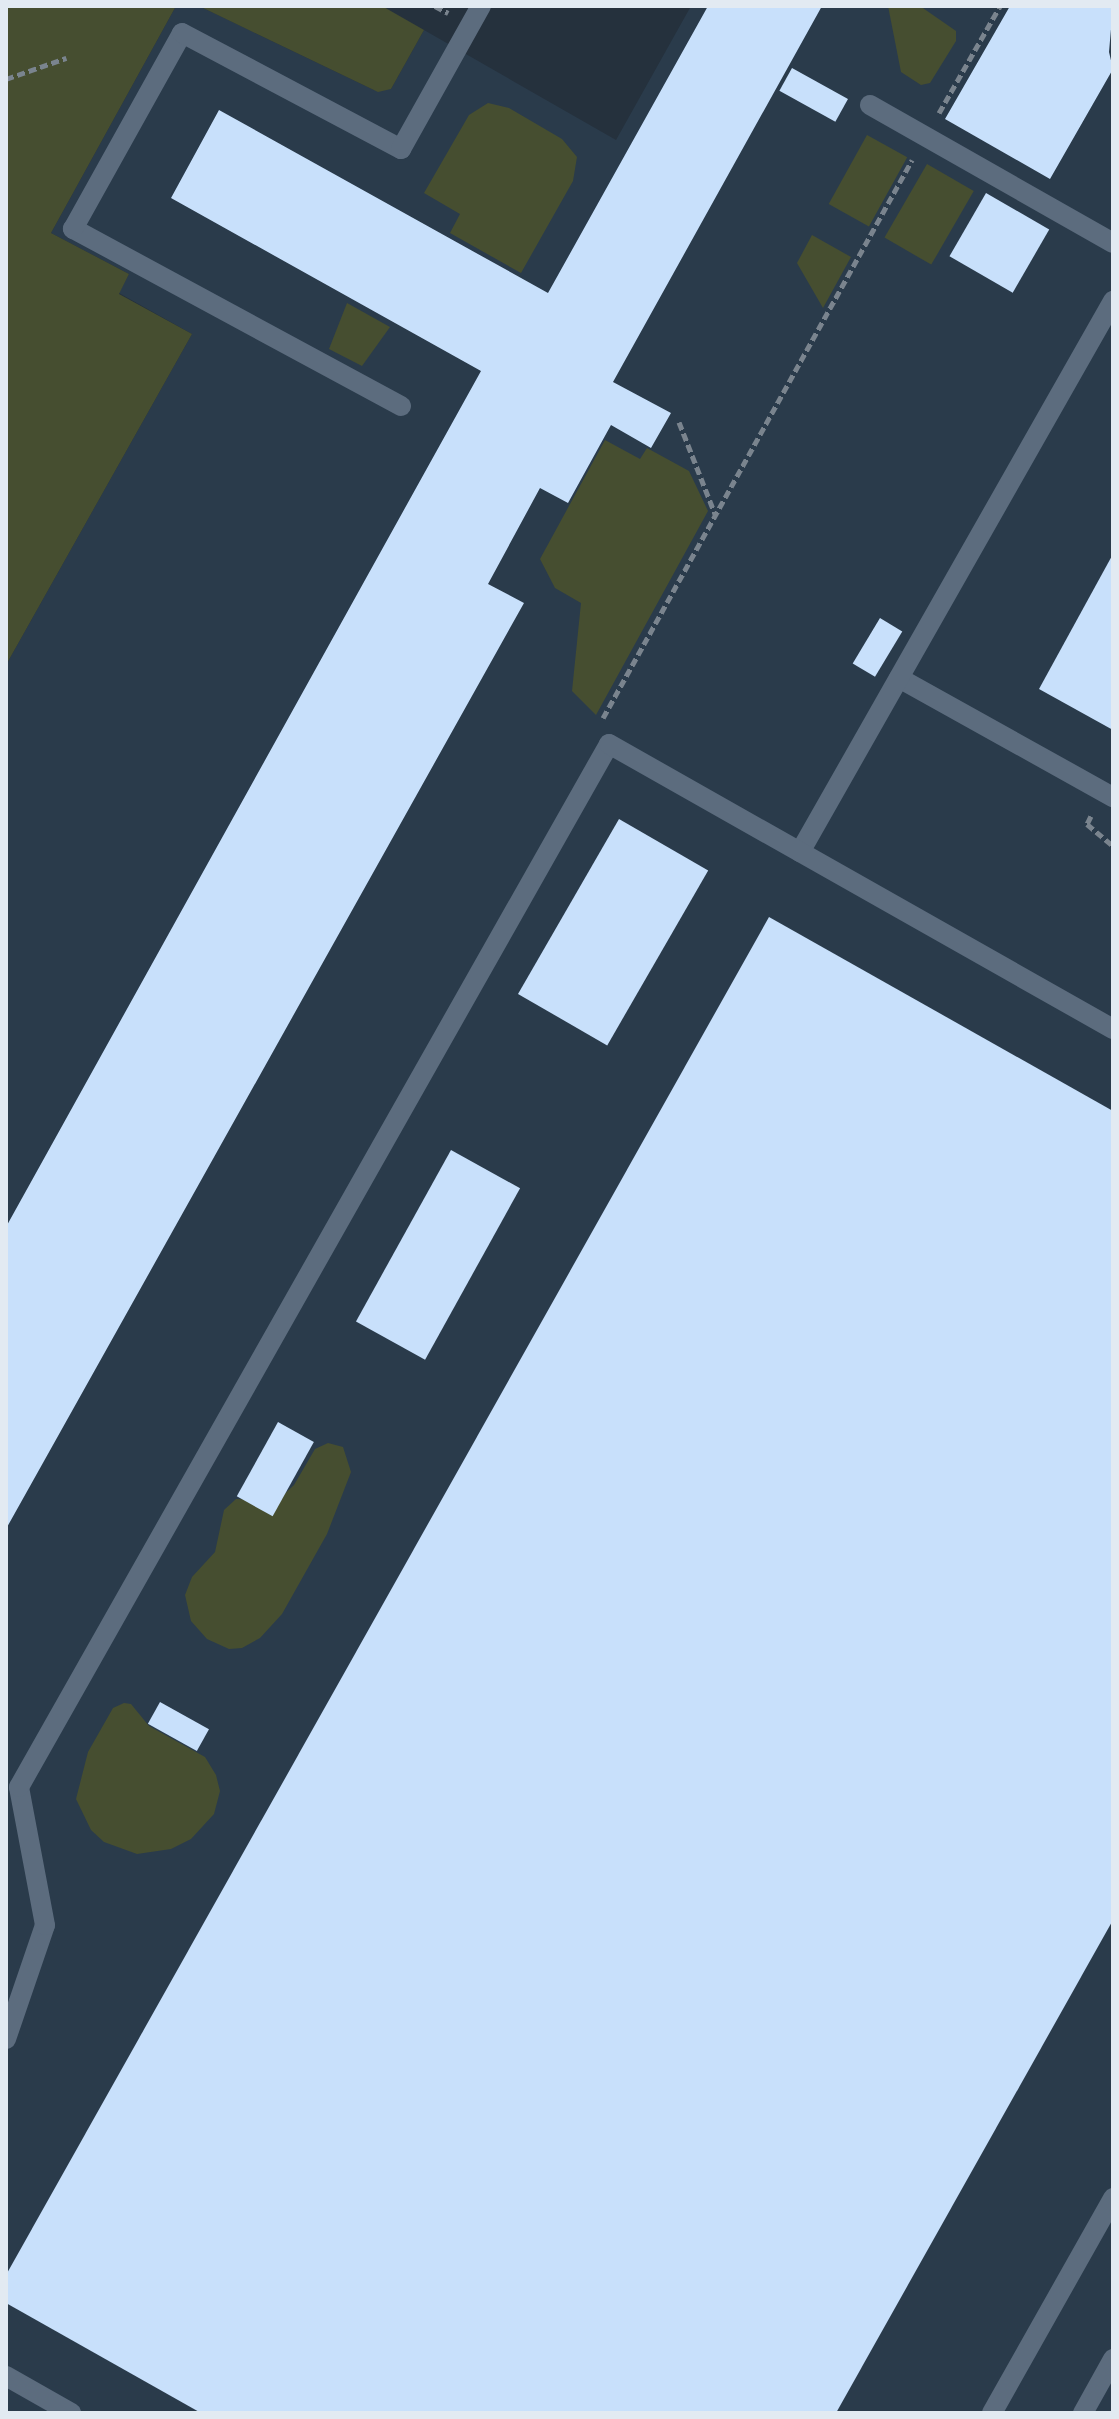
<!DOCTYPE html>
<html>
<head>
<meta charset="utf-8">
<style>
  body { margin:0 }
  #map { position:relative; width:1119px; height:2419px; overflow:hidden; background:#25313d; font-family:Mulish,sans-serif }
  div>[style] { position:absolute }
  [style*='--x'] { left:calc(var(--x)*1px); top:calc(var(--y)*1px); width:calc(var(--w)*1px); rotate:calc(var(--a)*1deg) }
  .built>* { inset:0; background:#2a3b4b }
  .green>* { inset:0; background:#464e30; transform-origin:0 0 }
  .building>* { inset:0; background:#c8e0fb; transform-origin:0 0 }
  .path>* { height:5px; margin-top:-2.5px; transform-origin:0; background:repeating-linear-gradient(90deg,#7a848e 0 8px,transparent 0 12px) }
  .lane>* { height:20px; margin:-10px; padding:0 10px; transform-origin:10px; border-radius:10px; background:#5c6c7e }
  span { translate:-50% -50%; white-space:nowrap; text-align:center; line-height:1.15; -webkit-text-stroke:8px #1b2733; paint-order:stroke }
  .frame { position:absolute; inset:0; border:8px solid #e2eaf2; pointer-events:none }
</style>
</head>
<body>
<div id="map">
  <div class="built">
    <i style="clip-path:polygon(176px 6px,199px 6px,374px 90px,391px 89px,424px 30px,616px 140px,691px 6px,1113px 6px,1113px 2413px,6px 2413px,6px 665px,192px 334px,119px 293px,129px 274px,51px 233px)"></i>
  </div>
  <div class="green">
    <i style="clip-path:polygon(6px 6px,176px 6px,51px 233px,129px 274px,119px 294px,192px 334px,6px 665px)"></i>
    <i style="clip-path:polygon(199px 6px,382px 6px,424px 30px,391px 89px,378px 92px)"></i>
    <i style="clip-path:polygon(888px 6px,920px 6px,956px 31px,956px 41px,930px 83px,921px 85px,901px 72px)"></i>
    <i style="clip-path:polygon(488px 103px,509px 108px,562px 139px,577px 157px,573px 181px,521px 273px,450px 233px,460px 214px,424px 193px,469px 115px)"></i>
    <i style="left:867px;top:135px;width:46px;height:79px;rotate:29deg"></i>
    <i style="left:927px;top:164px;width:54px;height:85px;rotate:30deg"></i>
    <i style="clip-path:polygon(812px 235px,851px 257px,823px 308px,797px 263px)"></i>
    <i style="clip-path:polygon(347px 303px,390px 327px,362px 366px,329px 349px)"></i>
    <i style="clip-path:polygon(605px 440px,640px 459px,647px 448px,689px 471px,708px 511px,596px 715px,572px 691px,581px 603px,555px 588px,540px 559px)"></i>
    <i style="clip-path:polygon(328px 1443px,343px 1447px,351px 1472px,327px 1534px,282px 1614px,260px 1638px,242px 1648px,229px 1649px,207px 1639px,191px 1621px,185px 1595px,192px 1577px,215px 1552px,224px 1510px,236px 1499px,278px 1500px,294px 1485px,315px 1449px)"></i>
    <i style="clip-path:polygon(124px 1703px,131px 1704px,149px 1726px,205px 1757px,216px 1775px,220px 1791px,214px 1814px,191px 1839px,171px 1849px,137px 1854px,104px 1842px,91px 1830px,76px 1799px,88px 1752px,113px 1708px)"></i>
  </div>
  <div class="building">
    <i style="clip-path:polygon(708px 6px,822px 6px,613px 382px,671px 413px,651px 448px,611px 425px,568px 503px,540px 488px,488px 584px,524px 603px,6px 1529px,6px 1227px,481px 371px,171px 198px,219px 110px,548px 293px)"></i>
    <i style="clip-path:polygon(1010px 6px,1113px 6px,1109px 52px,1113px 69px,1050px 179px,945px 119px)"></i>
    <i style="left:792px;top:68px;width:64px;height:26px;rotate:29deg"></i>
    <i style="left:986px;top:193px;width:73px;height:73px;rotate:30deg"></i>
    <i style="clip-path:polygon(1113px 554px,1113px 730px,1039px 689px)"></i>
    <i style="left:880px;top:618px;width:26px;height:53px;rotate:31deg"></i>
    <i style="left:619px;top:819px;width:103px;height:202px;rotate:30deg"></i>
    <i style="clip-path:polygon(769px 917px,1113px 1111px,1113px 1920px,836px 2413px,201px 2413px,6px 2303px,6px 2275px)"></i>
    <i style="left:451px;top:1150px;width:79px;height:196px;rotate:29deg"></i>
    <i style="left:278px;top:1422px;width:41px;height:85px;rotate:29deg"></i>
    <i style="left:160px;top:1702px;width:56px;height:25px;rotate:29deg"></i>
  </div>
  <div class="path">
    <i style="--x:435;--y:6;--w:15;--a:28"></i>
    <i style="--x:6;--y:79;--w:64;--a:-19.3"></i>
    <i style="--x:939;--y:113;--w:123;--a:-60.3"></i>
    <i style="--x:679;--y:422;--w:99;--a:68.6"></i>
    <i style="--x:603;--y:718;--w:638;--a:-61.02"></i>
    <i style="--x:1091;--y:816;--w:9;--a:117"></i>
    <i style="--x:1087;--y:824;--w:34;--a:40"></i>
  </div>
  <div class="lane">
    <i style="--x:870;--y:105;--w:279;--a:29.6"></i>
    <i style="--x:401;--y:406;--w:373;--a:-151.6"></i>
    <i style="--x:73;--y:229;--w:224;--a:-60.9"></i>
    <i style="--x:182;--y:33;--w:248;--a:27.9"></i>
    <i style="--x:401;--y:149;--w:164;--a:-60.8"></i>
    <i style="--x:899;--y:678;--w:245;--a:29.1"></i>
    <i style="--x:800;--y:852;--w:634;--a:-60.4"></i>
    <i style="--x:6;--y:2039;--w:120;--a:-71.1"></i>
    <i style="--x:45;--y:1925;--w:140;--a:-100.7"></i>
    <i style="--x:19;--y:1787;--w:1198;--a:-60.5"></i>
    <i style="--x:609;--y:744;--w:579;--a:29.49"></i>
    <i style="--x:6;--y:2376;--w:75;--a:29.6"></i>
    <i style="--x:992;--y:2413;--w:247;--a:-60.6"></i>
    <i style="--x:1083;--y:2413;--w:62;--a:-60.9"></i>
  </div>
  <div class="frame"></div>
</div>
</body>
</html>
